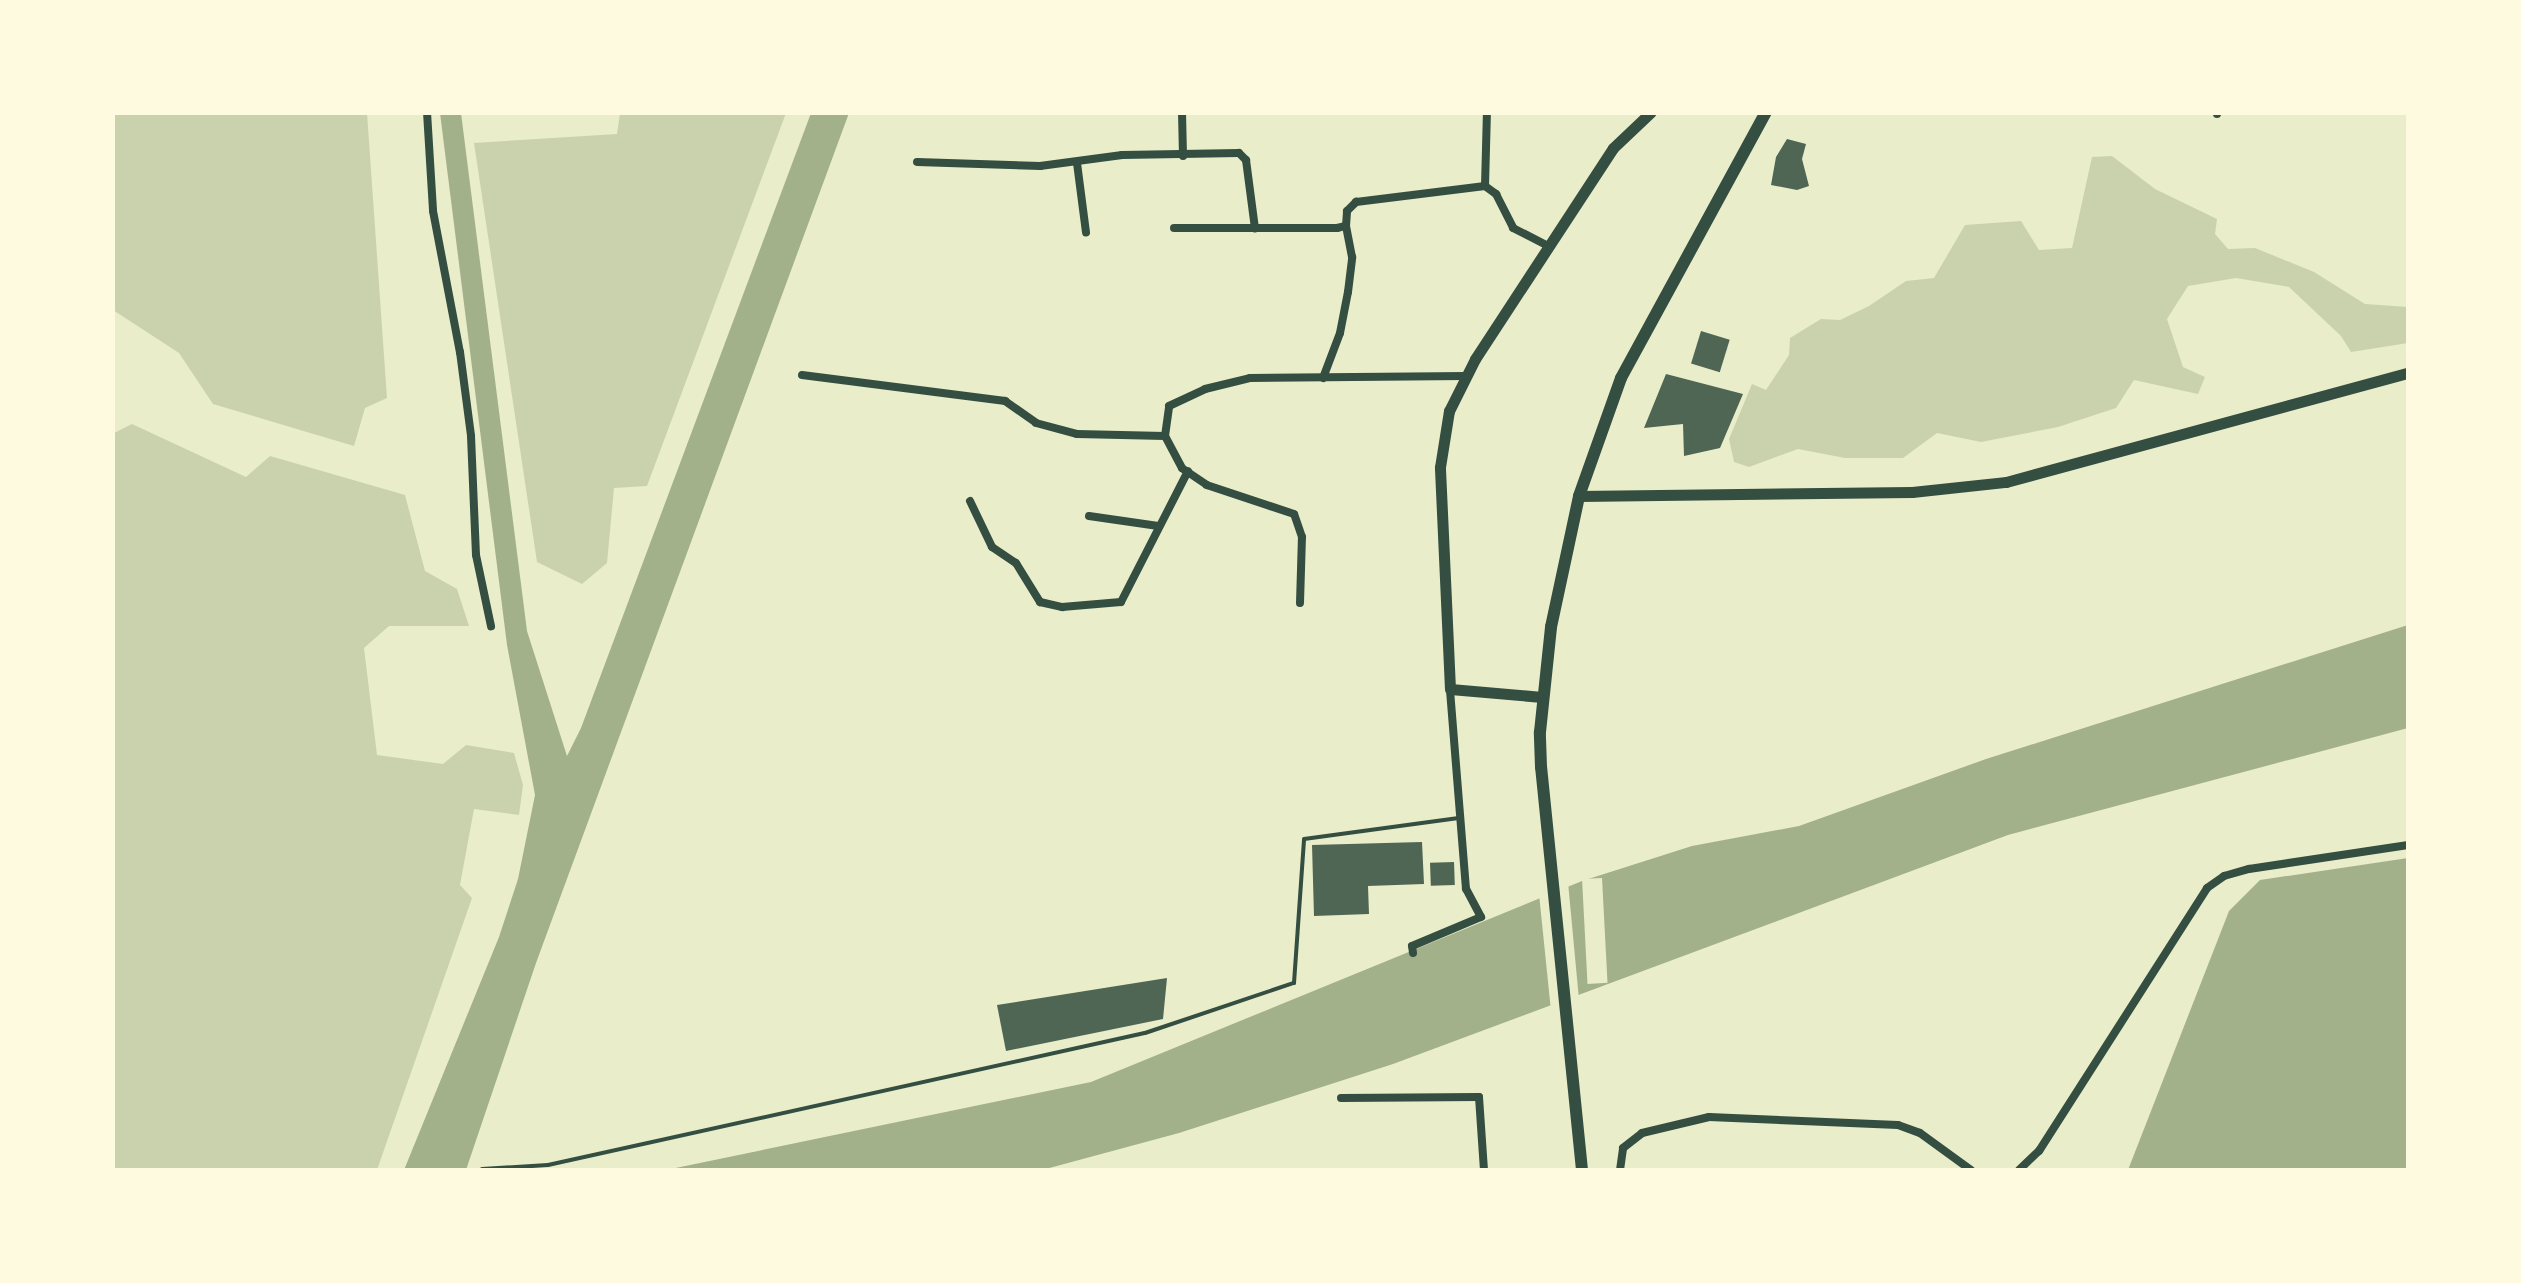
<!DOCTYPE html>
<html>
<head>
<meta charset="utf-8">
<style>
  body { margin:0 }
  #map { position:relative; width:2521px; height:1283px; overflow:hidden; background:#e9edc9; font-family:"PT Sans Narrow",sans-serif }
  div>[style] { position:absolute }
  [style*='--x'] { left:calc(var(--x)*1px); top:calc(var(--y)*1px); width:calc(var(--w)*1px); rotate:calc(var(--a)*1deg) }
  .green>* { inset:0; background:#cad2ad }
  .water>* { inset:0; background:#a3b18a }
  .pier>* { inset:0; background:#e9edc9; transform-origin:0 0 }
  .building>* { inset:0; background:#4f6655; transform-origin:0 0 }
  .service>* { height:4px; margin:-2px; padding:0 2px; transform-origin:2px; border-radius:2px; background:#344e41 }
  .minor>* { height:8px; margin:-4px; padding:0 4px; transform-origin:4px; border-radius:4px; background:#344e41 }
  .secondary>* { height:11px; margin:-5.5px; padding:0 5.5px; transform-origin:5.5px; border-radius:5.5px; background:#344e41 }
  .trunk>* { height:12px; margin:-6px; padding:0 6px; transform-origin:6px; border-radius:6px; background:#344e41 }
  span { translate:-50% -50%; white-space:nowrap; text-align:center; line-height:1.15; -webkit-text-stroke:8px #fefae0; paint-order:stroke }
  .frame { position:absolute; inset:0; border:115px solid #fefae0; pointer-events:none }
</style>
</head>
<body>
<div id="map">
  <div class="green">
    <i style="clip-path:polygon(112px 113px,367px 113px,387px 398px,365px 408px,354px 446px,213px 404px,179px 353px,113px 310px)"></i>
    <i style="clip-path:polygon(620px 113px,786px 113px,647px 486px,614px 488px,607px 563px,582px 584px,537px 562px,474px 143px,617px 134px)"></i>
    <i style="clip-path:polygon(2112px 156px,2155px 189px,2217px 219px,2215px 234px,2228px 249px,2255px 248px,2314px 272px,2365px 304px,2408px 307px,2408px 343px,2351px 352px,2341px 336px,2289px 287px,2236px 278px,2188px 286px,2167px 319px,2183px 367px,2205px 377px,2198px 394px,2134px 380px,2116px 408px,2058px 427px,1981px 442px,1937px 433px,1903px 458px,1845px 458px,1798px 449px,1749px 467px,1734px 462px,1729px 439px,1752px 384px,1766px 390px,1789px 355px,1790px 338px,1821px 319px,1840px 320px,1869px 306px,1906px 281px,1934px 278px,1965px 225px,2021px 221px,2039px 250px,2072px 248px,2092px 157px)"></i>
    <i style="clip-path:polygon(132px 424px,246px 477px,270px 456px,405px 495px,425px 571px,457px 589px,469px 626px,389px 626px,364px 648px,377px 755px,443px 764px,466px 745px,514px 753px,523px 785px,519px 815px,474px 809px,460px 885px,472px 898px,377px 1170px,113px 1170px,112px 434px)"></i>
  </div>
  <div class="water">
    <i style="clip-path:polygon(440px 113px,461px 113px,527px 631px,567px 756px,581px 728px,811px 113px,849px 113px,536px 963px,466px 1170px,404px 1170px,499px 937px,518px 879px,535px 795px,507px 645px)"></i>
    <i style="clip-path:polygon(2408px 625px,2408px 728px,2008px 835px,1393px 1064px,1179px 1133px,1042px 1170px,666px 1170px,1091px 1082px,1582px 881px,1692px 846px,1799px 826px,1986px 759px)"></i>
    <i style="clip-path:polygon(2408px 858px,2408px 1170px,2128px 1170px,2229px 911px,2260px 880px)"></i>
  </div>
  <div class="pier">
    <i style="left:1602px;top:878px;width:105px;height:20px;rotate:87deg"></i>
    <i style="clip-path:polygon(1568px 882px,1579px 1000px,1551px 1011px,1539px 894px)"></i>
  </div>
  <div class="building">
    <i style="clip-path:polygon(1787px 139px,1806px 144px,1802px 159px,1809px 186px,1797px 190px,1771px 185px,1776px 157px)"></i>
    <i style="left:1701px;top:331px;width:30px;height:34px;rotate:17deg"></i>
    <i style="clip-path:polygon(1666px 374px,1743px 394px,1720px 448px,1684px 456px,1683px 424px,1644px 428px)"></i>
    <i style="clip-path:polygon(1422px 842px,1424px 884px,1368px 886px,1369px 914px,1314px 916px,1312px 845px)"></i>
    <i style="left:1454px;top:862px;width:23px;height:24px;rotate:88deg"></i>
    <i style="clip-path:polygon(1167px 978px,1163px 1019px,1006px 1051px,997px 1005px)"></i>
  </div>
  <div class="service">
    <i style="--x:482;--y:1169;--w:66;--a:-3.5"></i>
    <i style="--x:548;--y:1165;--w:611;--a:-12.47"></i>
    <i style="--x:1145;--y:1033;--w:157;--a:-18.6"></i>
    <i style="--x:1294;--y:983;--w:144;--a:-86"></i>
    <i style="--x:1304;--y:839;--w:156;--a:-7.7"></i>
  </div>
  <div class="minor">
    <i style="--x:427;--y:112;--w:99;--a:86.5"></i>
    <i style="--x:433;--y:211;--w:144;--a:79.2"></i>
    <i style="--x:460;--y:352;--w:85;--a:82.5"></i>
    <i style="--x:471;--y:436;--w:119;--a:87.6"></i>
    <i style="--x:476;--y:555;--w:73;--a:78.1"></i>
    <i style="--x:1182;--y:112;--w:44;--a:88.7"></i>
    <i style="--x:2217;--y:114;--w:2;--a:-90"></i>
    <i style="--x:917;--y:162;--w:123;--a:1.9"></i>
    <i style="--x:1040;--y:166;--w:83;--a:-7.6"></i>
    <i style="--x:1122;--y:155;--w:117;--a:-1"></i>
    <i style="--x:1239;--y:153;--w:10;--a:45"></i>
    <i style="--x:1246;--y:160;--w:69;--a:82.5"></i>
    <i style="--x:1255;--y:228;--w:82;--a:0"></i>
    <i style="--x:1337;--y:228;--w:9;--a:-13"></i>
    <i style="--x:1346;--y:226;--w:15;--a:-86"></i>
    <i style="--x:1347;--y:211;--w:13;--a:-45"></i>
    <i style="--x:1356;--y:202;--w:130;--a:-7.1"></i>
    <i style="--x:1485;--y:186;--w:14;--a:36"></i>
    <i style="--x:1496;--y:194;--w:38;--a:63"></i>
    <i style="--x:1513;--y:228;--w:39;--a:27"></i>
    <i style="--x:1077;--y:163;--w:70;--a:82.6"></i>
    <i style="--x:1485;--y:186;--w:74;--a:-88.5"></i>
    <i style="--x:1174;--y:228;--w:81;--a:0"></i>
    <i style="--x:802;--y:375;--w:205;--a:7.3"></i>
    <i style="--x:1005;--y:401;--w:38;--a:35"></i>
    <i style="--x:1036;--y:423;--w:42;--a:15"></i>
    <i style="--x:1077;--y:434;--w:88;--a:1.3"></i>
    <i style="--x:1323;--y:378;--w:48;--a:-69.3"></i>
    <i style="--x:1340;--y:333;--w:42;--a:-79"></i>
    <i style="--x:1348;--y:292;--w:35;--a:-83"></i>
    <i style="--x:1352;--y:257;--w:32;--a:-101"></i>
    <i style="--x:970;--y:501;--w:51;--a:64.4"></i>
    <i style="--x:992;--y:547;--w:29;--a:34"></i>
    <i style="--x:1016;--y:563;--w:46;--a:58.4"></i>
    <i style="--x:1040;--y:602;--w:23;--a:13"></i>
    <i style="--x:1062;--y:607;--w:59;--a:-4.8"></i>
    <i style="--x:1121;--y:602;--w:147;--a:-62.9"></i>
    <i style="--x:1089;--y:516;--w:70;--a:8.2"></i>
    <i style="--x:1300;--y:603;--w:66;--a:-88.3"></i>
    <i style="--x:1302;--y:537;--w:24;--a:-109"></i>
    <i style="--x:1294;--y:514;--w:92;--a:-161.6"></i>
    <i style="--x:1207;--y:485;--w:30;--a:-146"></i>
    <i style="--x:1182;--y:468;--w:36;--a:-118"></i>
    <i style="--x:1165;--y:436;--w:30;--a:-82"></i>
    <i style="--x:1169;--y:406;--w:40;--a:-25"></i>
    <i style="--x:1205;--y:389;--w:46;--a:-13.7"></i>
    <i style="--x:1250;--y:378;--w:216;--a:-0.5"></i>
    <i style="--x:1413;--y:953;--w:7;--a:-98"></i>
    <i style="--x:1412;--y:946;--w:75;--a:-22.8"></i>
    <i style="--x:1481;--y:917;--w:32;--a:-118"></i>
    <i style="--x:1466;--y:889;--w:201;--a:-94.6"></i>
    <i style="--x:1341;--y:1098;--w:138;--a:-0.4"></i>
    <i style="--x:1479;--y:1097;--w:73;--a:86.1"></i>
    <i style="--x:1620;--y:1170;--w:22;--a:-82"></i>
    <i style="--x:1623;--y:1148;--w:24;--a:-38"></i>
    <i style="--x:1642;--y:1133;--w:69;--a:-13.4"></i>
    <i style="--x:1709;--y:1117;--w:189;--a:2.4"></i>
    <i style="--x:1898;--y:1125;--w:23;--a:20"></i>
    <i style="--x:1920;--y:1133;--w:63;--a:36"></i>
    <i style="--x:2019;--y:1170;--w:28;--a:-44"></i>
    <i style="--x:2039;--y:1151;--w:312;--a:-57.4"></i>
    <i style="--x:2207;--y:888;--w:21;--a:-35"></i>
    <i style="--x:2224;--y:876;--w:26;--a:-16"></i>
    <i style="--x:2249;--y:869;--w:161;--a:-8.6"></i>
  </div>
  <div class="secondary">
    <i style="--x:1579;--y:496;--w:333;--a:-0.7"></i>
    <i style="--x:1912;--y:492;--w:95;--a:-6.1"></i>
    <i style="--x:2006;--y:482;--w:417;--a:-15.2"></i>
    <i style="--x:1542;--y:697;--w:92;--a:-175"></i>
    <i style="--x:1450;--y:689;--w:222;--a:-92.6"></i>
    <i style="--x:1440;--y:467;--w:57;--a:-80.9"></i>
    <i style="--x:1449;--y:411;--w:58;--a:-63.4"></i>
    <i style="--x:1475;--y:359;--w:252;--a:-56.8"></i>
    <i style="--x:1613;--y:148;--w:52;--a:-43.5"></i>
  </div>
  <div class="trunk">
    <i style="--x:1582;--y:1170;--w:405;--a:-95.8"></i>
    <i style="--x:1541;--y:767;--w:35;--a:-92"></i>
    <i style="--x:1540;--y:732;--w:106;--a:-84"></i>
    <i style="--x:1551;--y:627;--w:134;--a:-77.9"></i>
    <i style="--x:1579;--y:496;--w:125;--a:-70.4"></i>
    <i style="--x:1621;--y:378;--w:303;--a:-61.4"></i>
  </div>
  <div class="frame"></div>
</div>
</body>
</html>
